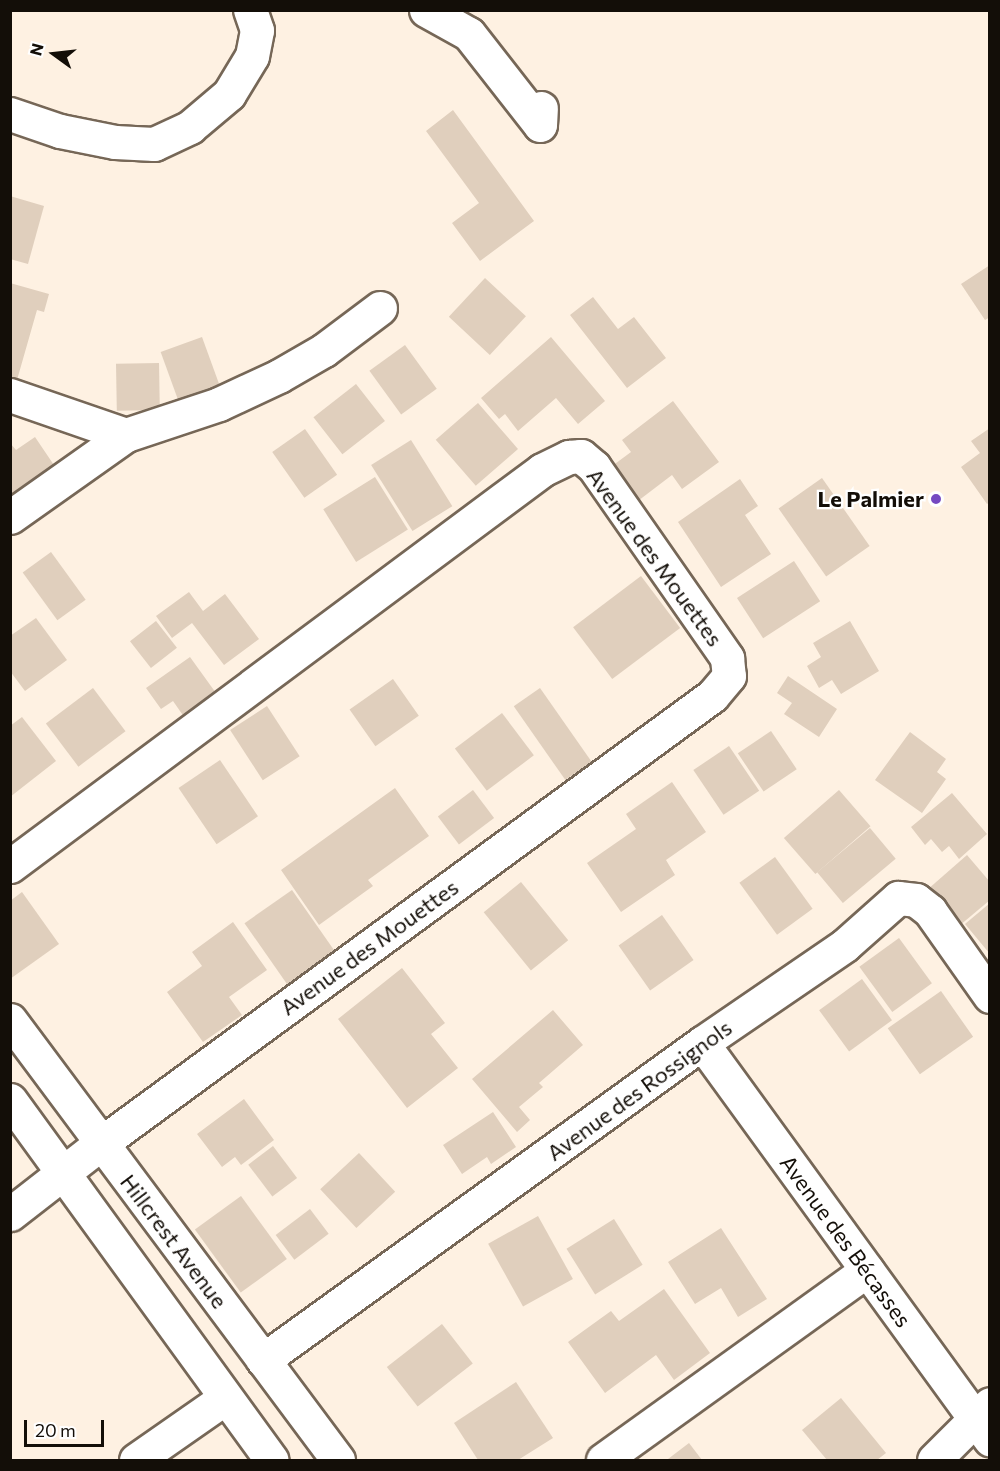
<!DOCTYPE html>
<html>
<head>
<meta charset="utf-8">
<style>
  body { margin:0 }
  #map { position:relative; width:1000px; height:1471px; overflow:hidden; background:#fef1e2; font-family:Commissioner,sans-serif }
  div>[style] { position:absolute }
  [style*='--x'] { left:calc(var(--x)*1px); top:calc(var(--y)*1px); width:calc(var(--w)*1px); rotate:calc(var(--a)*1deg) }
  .building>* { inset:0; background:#e0cfbd; transform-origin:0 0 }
  .roads { filter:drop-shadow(2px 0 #766757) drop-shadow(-2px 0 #766757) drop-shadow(0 2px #766757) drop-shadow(0 -2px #766757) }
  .minor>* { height:33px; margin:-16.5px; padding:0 16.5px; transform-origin:16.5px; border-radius:16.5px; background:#fff }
  .major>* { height:33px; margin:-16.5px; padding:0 16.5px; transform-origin:16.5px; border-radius:16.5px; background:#fff }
  .dots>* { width:16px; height:16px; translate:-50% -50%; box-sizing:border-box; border:3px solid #fff; border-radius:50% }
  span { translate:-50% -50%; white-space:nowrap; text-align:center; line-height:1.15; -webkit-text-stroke:4.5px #fff; paint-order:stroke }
  .poi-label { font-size:22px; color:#130e08; font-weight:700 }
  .right { translate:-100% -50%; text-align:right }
  .street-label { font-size:22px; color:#130e08 }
  .frame { position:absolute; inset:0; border:12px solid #130e08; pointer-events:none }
  .north { position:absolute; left:24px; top:24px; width:60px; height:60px; -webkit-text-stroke:4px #fff; paint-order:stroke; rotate:285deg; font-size:16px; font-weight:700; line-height:24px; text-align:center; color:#130e08 }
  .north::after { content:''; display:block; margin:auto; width:21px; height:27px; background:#130e08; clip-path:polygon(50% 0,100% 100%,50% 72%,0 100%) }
  .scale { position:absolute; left:24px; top:1420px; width:80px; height:27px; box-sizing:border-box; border:3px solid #130e08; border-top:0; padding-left:8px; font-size:18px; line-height:21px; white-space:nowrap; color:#130e08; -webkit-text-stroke:4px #fff; paint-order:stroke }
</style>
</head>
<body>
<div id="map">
  <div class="building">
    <i style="clip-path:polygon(453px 110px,534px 221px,480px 261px,452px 223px,479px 203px,426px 131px)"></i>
    <i style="clip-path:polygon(10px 196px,44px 206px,28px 264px,10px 259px)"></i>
    <i style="clip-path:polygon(990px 265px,990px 317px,985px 320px,961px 284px)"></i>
    <i style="left:485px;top:278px;width:56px;height:53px;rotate:43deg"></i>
    <i style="clip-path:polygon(10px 283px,49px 294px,44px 312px,37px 310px,15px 387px,10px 386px)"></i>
    <i style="clip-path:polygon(593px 297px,618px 329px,634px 317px,666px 358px,627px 388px,570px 315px)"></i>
    <i style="left:202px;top:337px;width:63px;height:44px;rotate:70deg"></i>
    <i style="clip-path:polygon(551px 337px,605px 401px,578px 424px,556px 398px,518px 431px,505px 414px,499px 419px,481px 398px)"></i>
    <i style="left:405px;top:345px;width:54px;height:44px;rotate:54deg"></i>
    <i style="left:159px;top:363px;width:47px;height:43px;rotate:89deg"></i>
    <i style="left:356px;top:384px;width:47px;height:54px;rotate:52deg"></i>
    <i style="clip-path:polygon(673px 401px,719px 462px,682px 489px,672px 475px,630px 507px,604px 472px,631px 452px,622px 440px)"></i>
    <i style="left:478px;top:403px;width:61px;height:56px;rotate:49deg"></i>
    <i style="clip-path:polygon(990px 428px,990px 502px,987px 504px,961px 467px,980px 453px,971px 441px)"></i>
    <i style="left:305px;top:429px;width:56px;height:40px;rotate:55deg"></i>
    <i style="clip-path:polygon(35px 437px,60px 474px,10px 509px,10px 443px,16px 450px)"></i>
    <i style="left:411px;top:440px;width:78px;height:47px;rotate:58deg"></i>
    <i style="left:375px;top:477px;width:62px;height:61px;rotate:58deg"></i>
    <i style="left:822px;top:478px;width:83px;height:53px;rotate:55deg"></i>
    <i style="clip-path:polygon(740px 479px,758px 506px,745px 515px,771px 554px,721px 587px,678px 522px)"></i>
    <i style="left:51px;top:552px;width:59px;height:35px;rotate:54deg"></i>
    <i style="left:794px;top:561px;width:48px;height:68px;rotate:57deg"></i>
    <i style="left:641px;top:576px;width:65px;height:85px;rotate:53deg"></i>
    <i style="clip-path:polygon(189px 592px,203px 611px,225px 594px,259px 639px,224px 665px,192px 623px,172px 638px,156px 616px)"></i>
    <i style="clip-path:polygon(36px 618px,67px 660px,25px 691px,10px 671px,10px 636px)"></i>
    <i style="left:156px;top:621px;width:34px;height:33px;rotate:52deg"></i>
    <i style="clip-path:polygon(850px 621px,879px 671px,841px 694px,832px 680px,819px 688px,807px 666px,821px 657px,813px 643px)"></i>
    <i style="clip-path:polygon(190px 657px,221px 700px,189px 724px,173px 701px,161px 709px,146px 688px)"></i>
    <i style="clip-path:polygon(788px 676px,837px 709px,819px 737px,784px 714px,792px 703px,777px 693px)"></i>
    <i style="left:393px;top:679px;width:45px;height:53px;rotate:55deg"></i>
    <i style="left:93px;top:688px;width:54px;height:59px;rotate:53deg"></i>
    <i style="left:540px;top:688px;width:90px;height:32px;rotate:55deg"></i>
    <i style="left:267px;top:706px;width:60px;height:44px;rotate:57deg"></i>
    <i style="left:502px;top:713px;width:53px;height:59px;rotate:53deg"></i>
    <i style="clip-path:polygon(22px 717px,56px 761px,10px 797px,10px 726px)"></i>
    <i style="left:771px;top:731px;width:46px;height:40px;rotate:56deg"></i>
    <i style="clip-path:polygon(910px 732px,946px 759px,937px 772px,946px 779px,922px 813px,875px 780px)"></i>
    <i style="left:729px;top:746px;width:54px;height:43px;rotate:56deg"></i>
    <i style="left:220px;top:760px;width:68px;height:50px;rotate:56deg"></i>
    <i style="clip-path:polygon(672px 782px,706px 832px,666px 860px,675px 875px,621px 912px,587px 863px,636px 829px,626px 814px)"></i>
    <i style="clip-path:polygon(395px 788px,429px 836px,368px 880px,373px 886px,319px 925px,281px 870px)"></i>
    <i style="left:473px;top:790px;width:35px;height:44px;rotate:53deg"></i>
    <i style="left:839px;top:790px;width:48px;height:73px;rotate:49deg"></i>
    <i style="clip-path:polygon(952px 793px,987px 834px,959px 859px,949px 846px,942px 852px,931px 839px,925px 845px,911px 827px)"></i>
    <i style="left:870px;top:828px;width:40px;height:69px;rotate:50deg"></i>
    <i style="clip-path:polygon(967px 855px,990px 882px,990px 900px,959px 926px,927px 890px)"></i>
    <i style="left:775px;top:857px;width:64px;height:44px;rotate:54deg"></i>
    <i style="left:521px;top:882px;width:75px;height:48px;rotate:51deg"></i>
    <i style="left:292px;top:890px;width:78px;height:58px;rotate:55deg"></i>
    <i style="clip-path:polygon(22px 892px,59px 944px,10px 979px,10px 901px)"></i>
    <i style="clip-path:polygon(990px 903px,990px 954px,965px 924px)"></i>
    <i style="left:662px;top:915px;width:55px;height:53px;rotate:55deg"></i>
    <i style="clip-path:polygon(233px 922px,267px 970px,229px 997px,242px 1015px,203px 1042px,167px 992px,202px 966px,192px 952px)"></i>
    <i style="left:899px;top:938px;width:56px;height:49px;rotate:54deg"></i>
    <i style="clip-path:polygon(402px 968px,445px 1023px,431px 1034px,458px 1068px,407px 1108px,338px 1019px)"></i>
    <i style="left:862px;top:979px;width:51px;height:53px;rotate:54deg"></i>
    <i style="left:941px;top:991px;width:56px;height:65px;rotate:55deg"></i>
    <i style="clip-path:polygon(553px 1010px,583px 1045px,539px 1083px,543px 1087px,519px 1107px,530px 1120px,517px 1132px,472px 1079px)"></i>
    <i style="clip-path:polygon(244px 1099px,274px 1140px,241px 1165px,235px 1157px,222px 1167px,197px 1134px)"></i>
    <i style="clip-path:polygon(493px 1112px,516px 1147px,491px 1164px,487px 1157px,462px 1174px,443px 1145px)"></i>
    <i style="left:273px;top:1146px;width:40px;height:31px;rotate:53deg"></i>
    <i style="left:359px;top:1153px;width:53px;height:53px;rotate:47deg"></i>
    <i style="left:241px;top:1196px;width:78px;height:57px;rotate:54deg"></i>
    <i style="left:310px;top:1209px;width:31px;height:43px;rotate:53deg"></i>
    <i style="left:538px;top:1216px;width:72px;height:57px;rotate:61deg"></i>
    <i style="left:614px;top:1219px;width:54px;height:56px;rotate:58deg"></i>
    <i style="clip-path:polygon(721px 1228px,767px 1299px,738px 1317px,721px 1288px,695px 1304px,668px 1262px)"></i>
    <i style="clip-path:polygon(664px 1289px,710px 1353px,674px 1380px,656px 1355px,605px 1393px,568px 1342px,611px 1311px,619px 1321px)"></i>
    <i style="left:442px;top:1324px;width:50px;height:70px;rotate:52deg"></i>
    <i style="clip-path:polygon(516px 1382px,553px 1438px,518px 1460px,478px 1460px,454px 1423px)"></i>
    <i style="clip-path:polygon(841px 1398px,886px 1453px,877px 1460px,827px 1460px,802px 1430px)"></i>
    <i style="clip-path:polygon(689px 1443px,702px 1460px,669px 1460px,668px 1459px)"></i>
  </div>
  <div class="roads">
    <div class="minor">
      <i style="--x:426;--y:10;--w:49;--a:29.2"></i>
      <i style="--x:469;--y:34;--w:115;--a:52"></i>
      <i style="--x:540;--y:125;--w:17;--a:-87"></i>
      <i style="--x:10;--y:114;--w:53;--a:18.8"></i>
      <i style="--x:60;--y:131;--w:56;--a:11.3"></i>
      <i style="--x:115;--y:142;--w:39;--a:3"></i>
      <i style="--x:154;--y:144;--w:40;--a:-25"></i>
      <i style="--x:190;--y:127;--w:51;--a:-40.2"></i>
      <i style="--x:229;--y:94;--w:44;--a:-58.8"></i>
      <i style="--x:252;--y:56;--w:26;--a:-79"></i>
      <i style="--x:257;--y:30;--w:21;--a:-109"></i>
      <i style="--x:10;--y:395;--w:123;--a:19"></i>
      <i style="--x:10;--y:517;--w:142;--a:-35.3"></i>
      <i style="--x:126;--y:435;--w:98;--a:-18.4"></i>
      <i style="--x:219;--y:404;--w:66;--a:-25"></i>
      <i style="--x:279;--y:376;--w:52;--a:-30"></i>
      <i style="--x:324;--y:350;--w:70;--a:-36.9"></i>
      <i style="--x:10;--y:866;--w:663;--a:-36.66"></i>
      <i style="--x:542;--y:470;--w:30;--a:-26"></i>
      <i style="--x:569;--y:457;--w:12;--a:-5"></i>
      <i style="--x:581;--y:456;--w:17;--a:40"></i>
      <i style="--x:594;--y:467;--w:233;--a:55.1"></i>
      <i style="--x:727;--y:658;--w:18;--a:84"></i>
      <i style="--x:729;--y:676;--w:26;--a:130"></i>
      <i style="--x:712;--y:696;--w:758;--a:143.79"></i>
      <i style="--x:100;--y:1144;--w:114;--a:142.1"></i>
      <i style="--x:702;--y:1043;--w:490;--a:54"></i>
      <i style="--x:263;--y:1360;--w:541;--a:-35.83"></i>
      <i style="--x:702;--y:1043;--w:173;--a:-34.4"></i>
      <i style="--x:845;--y:945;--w:71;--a:-41.6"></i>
      <i style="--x:898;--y:898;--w:18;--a:6"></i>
      <i style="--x:916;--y:900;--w:18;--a:38"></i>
      <i style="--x:930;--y:911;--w:104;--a:54.8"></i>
      <i style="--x:136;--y:1460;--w:108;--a:-34.9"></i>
      <i style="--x:603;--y:1460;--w:325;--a:-35.7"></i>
    </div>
    <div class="major">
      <i style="--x:10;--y:1020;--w:549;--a:53.3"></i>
      <i style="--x:10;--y:1100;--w:445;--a:54"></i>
      <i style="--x:934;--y:1460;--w:79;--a:-45"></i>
    </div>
  </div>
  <div class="dots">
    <i style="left:936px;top:499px;background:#7549c1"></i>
  </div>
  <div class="poi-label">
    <span class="right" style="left:924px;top:499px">Le Palmier</span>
  </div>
  <div class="street-label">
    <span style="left:655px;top:557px;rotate:54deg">Avenue des Mouettes</span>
    <span style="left:369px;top:947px;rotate:-36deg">Avenue des Mouettes</span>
    <span style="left:639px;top:1090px;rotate:-36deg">Avenue des Rossignols</span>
    <span style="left:174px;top:1241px;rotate:53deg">Hillcrest Avenue</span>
    <span style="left:846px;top:1241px;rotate:54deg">Avenue des Bécasses</span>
  </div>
  <div class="frame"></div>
  <div class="north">N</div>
  <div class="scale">20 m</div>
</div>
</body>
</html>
